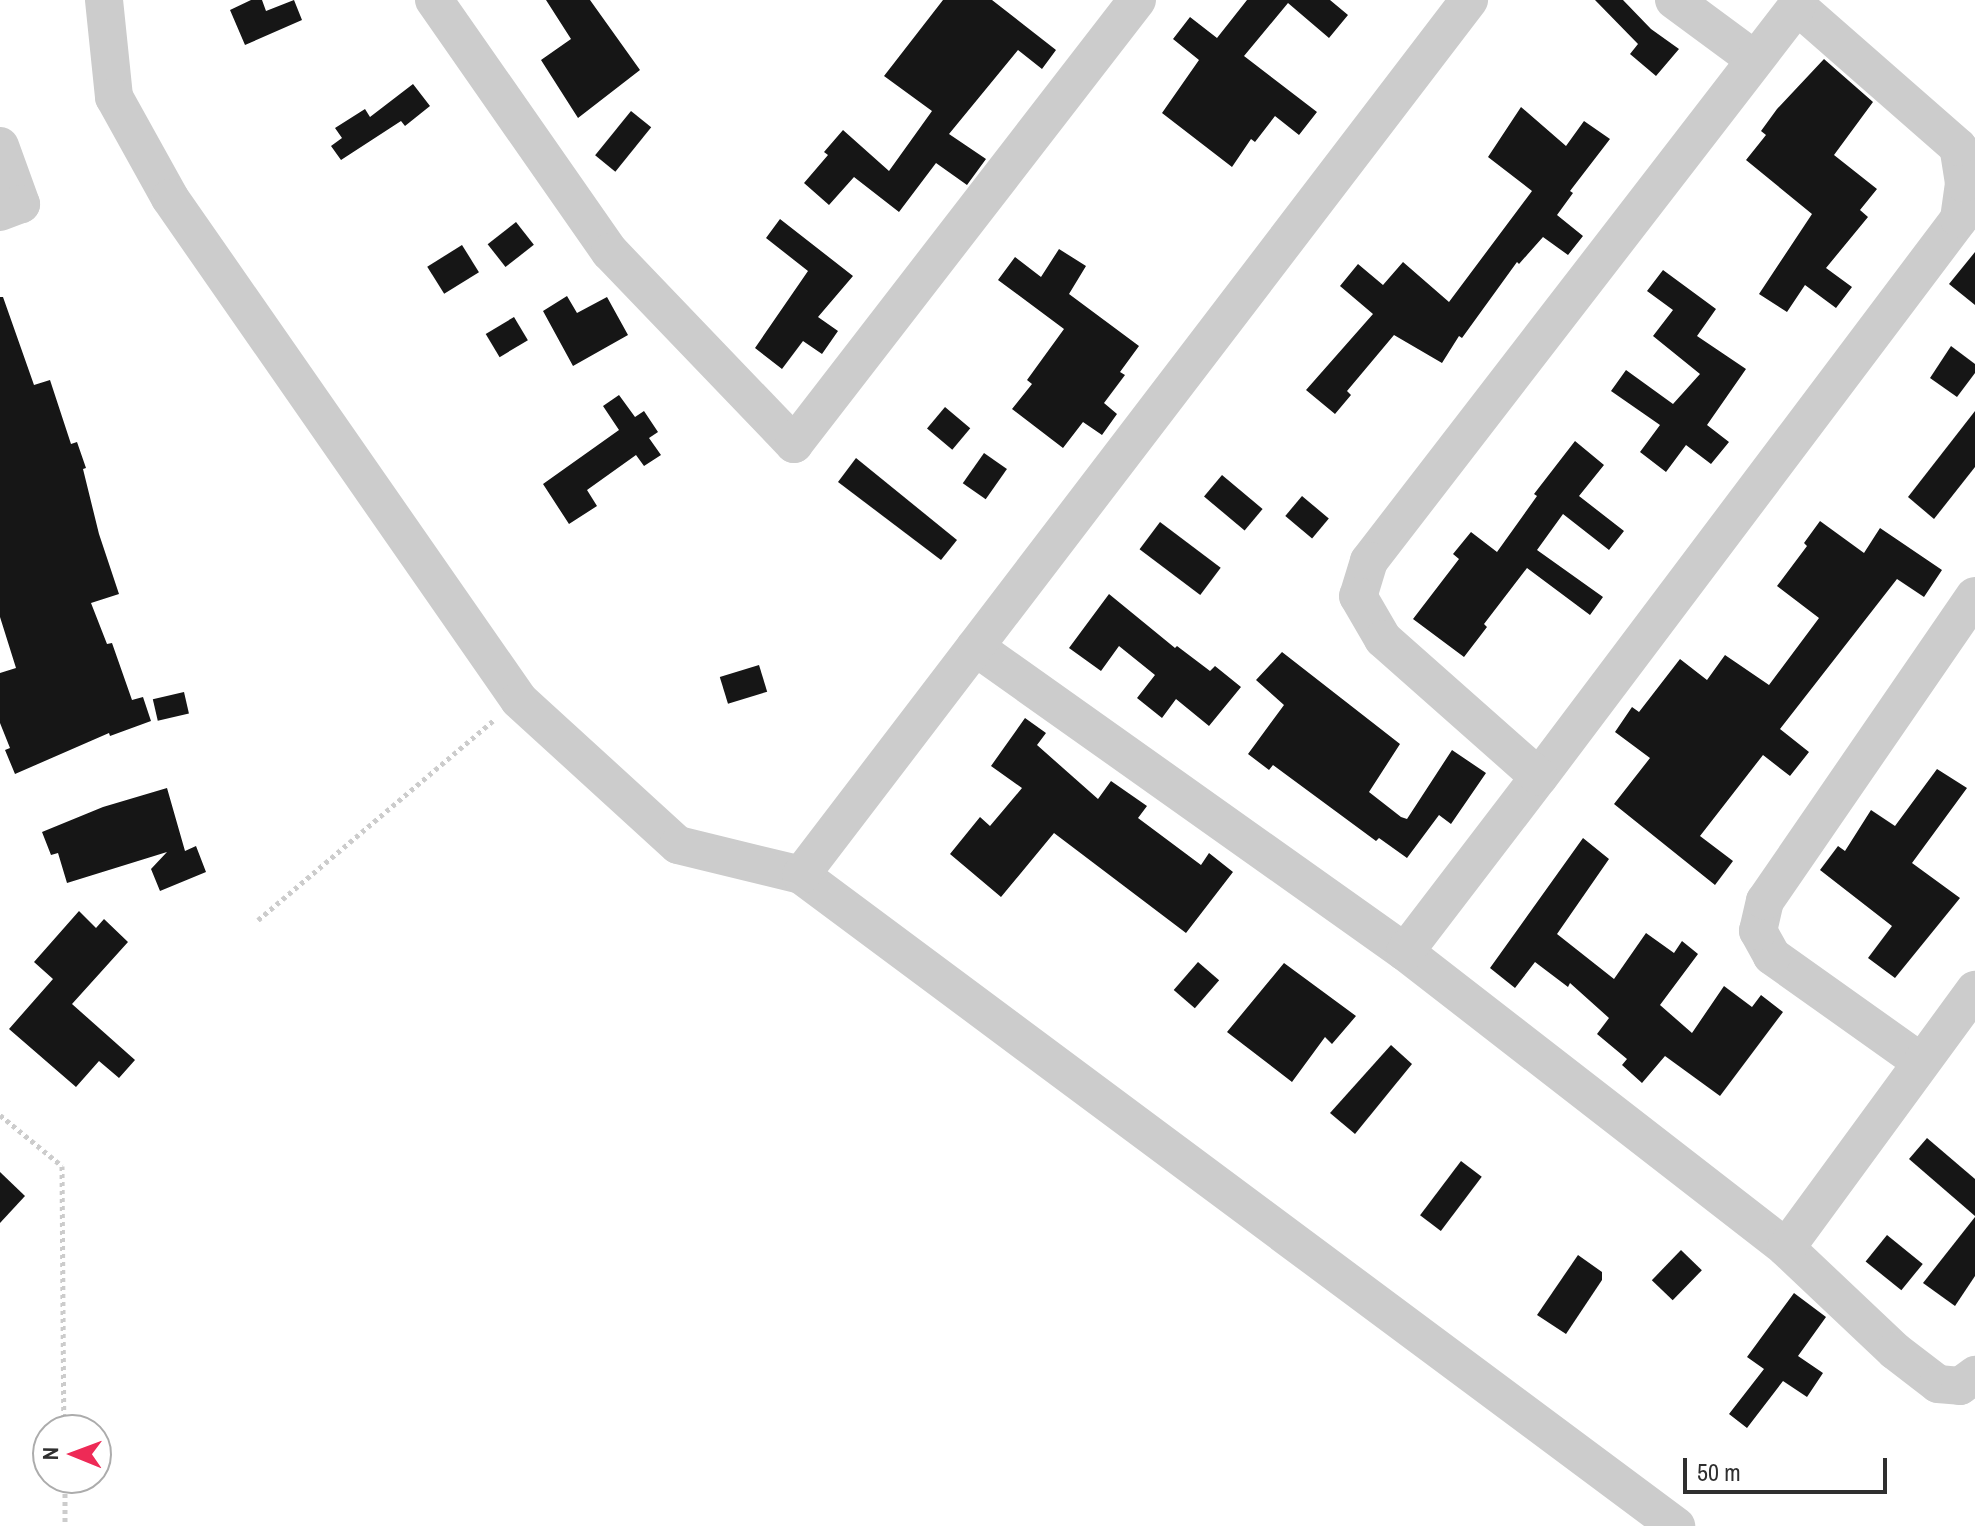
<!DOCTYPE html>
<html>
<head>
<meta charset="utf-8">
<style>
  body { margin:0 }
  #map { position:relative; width:1975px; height:1526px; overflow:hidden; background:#fff; font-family:"Archivo Narrow",sans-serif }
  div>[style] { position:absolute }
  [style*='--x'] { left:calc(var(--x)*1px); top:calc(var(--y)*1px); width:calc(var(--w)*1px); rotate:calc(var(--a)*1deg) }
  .building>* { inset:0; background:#161616; transform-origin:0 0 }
  .path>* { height:5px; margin-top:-2.5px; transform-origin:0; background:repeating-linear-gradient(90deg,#ccc 0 4px,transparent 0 8px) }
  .minor>* { height:38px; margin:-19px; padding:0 19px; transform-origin:19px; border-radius:19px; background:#ccc }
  span { translate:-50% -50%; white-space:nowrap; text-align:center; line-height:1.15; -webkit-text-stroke:8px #fff; paint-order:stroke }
  .north { position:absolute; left:32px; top:1414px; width:80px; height:80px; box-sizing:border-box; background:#fff; border:2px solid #acacac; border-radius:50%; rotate:271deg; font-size:22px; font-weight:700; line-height:32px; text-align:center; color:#2f2f2f }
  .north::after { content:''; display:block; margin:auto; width:28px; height:36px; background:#ee2a56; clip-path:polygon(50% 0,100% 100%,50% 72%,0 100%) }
  .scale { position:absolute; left:1683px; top:1458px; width:204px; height:36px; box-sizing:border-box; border:4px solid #2f2f2f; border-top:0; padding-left:10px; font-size:24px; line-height:28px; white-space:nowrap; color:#2f2f2f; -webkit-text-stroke:6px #fff; paint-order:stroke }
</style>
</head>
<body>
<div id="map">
  <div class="building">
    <i style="clip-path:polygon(251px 0,262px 0,266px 11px,294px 0,302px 20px,245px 45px,230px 10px)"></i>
    <i style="clip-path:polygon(546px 0,590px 0,640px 70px,578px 118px,541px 60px,571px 39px)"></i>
    <i style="clip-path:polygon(943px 0,992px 0,1056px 50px,1042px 69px,1018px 50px,949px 134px,986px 159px,967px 185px,936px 163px,899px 212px,854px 177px,829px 205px,804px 183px,828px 155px,824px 152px,843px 130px,889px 171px,932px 111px,884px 76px)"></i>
    <i style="clip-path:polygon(1247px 0,1330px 0,1348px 15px,1329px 38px,1288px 3px,1244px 56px,1317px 112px,1299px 135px,1275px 116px,1255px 142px,1251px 139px,1232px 167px,1162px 113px,1199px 60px,1173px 39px,1190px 17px,1217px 38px)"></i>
    <i style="clip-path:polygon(1595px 0,1623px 0,1651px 29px,1679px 49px,1656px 76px,1630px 54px,1638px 44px)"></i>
    <i style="clip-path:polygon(1824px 59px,1873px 102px,1834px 155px,1877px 189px,1860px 210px,1868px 217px,1826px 268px,1852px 287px,1836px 308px,1805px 285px,1787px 312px,1759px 294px,1812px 214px,1746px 160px,1766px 135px,1761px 131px,1777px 109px)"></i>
    <i style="clip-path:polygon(413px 84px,430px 106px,405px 126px,401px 121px,341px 160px,331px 146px,342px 138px,335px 128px,365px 109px,370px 117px)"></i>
    <i style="clip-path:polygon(1521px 107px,1566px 146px,1584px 121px,1610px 139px,1570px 191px,1573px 193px,1557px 215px,1583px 236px,1568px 255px,1543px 237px,1519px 264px,1517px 262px,1462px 338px,1459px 336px,1442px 363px,1394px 335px,1347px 391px,1351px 395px,1335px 414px,1306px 390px,1373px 314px,1340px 286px,1358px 264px,1383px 285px,1403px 262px,1449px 302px,1532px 191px,1488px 157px)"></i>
    <i style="left:631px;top:111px;width:26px;height:57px;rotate:39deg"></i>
    <i style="clip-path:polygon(780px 219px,853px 276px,818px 317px,838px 331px,822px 354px,803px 341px,782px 369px,755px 348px,808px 271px,766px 238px)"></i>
    <i style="left:516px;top:222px;width:29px;height:36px;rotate:52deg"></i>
    <i style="left:462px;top:245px;width:32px;height:41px;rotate:58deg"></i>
    <i style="clip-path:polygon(1059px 249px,1086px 266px,1069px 294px,1139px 346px,1120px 372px,1125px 375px,1104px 403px,1117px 414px,1102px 435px,1083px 422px,1063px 448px,1012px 409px,1032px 384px,1027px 380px,1064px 329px,998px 280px,1015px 257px,1041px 277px)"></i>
    <i style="clip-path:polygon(1975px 252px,1975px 305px,1949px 284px)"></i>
    <i style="clip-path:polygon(1663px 270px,1716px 309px,1697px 336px,1746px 369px,1707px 425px,1729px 442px,1711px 464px,1686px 445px,1666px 472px,1640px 452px,1660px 425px,1611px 391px,1626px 370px,1673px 404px,1700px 374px,1653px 336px,1673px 310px,1647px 291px)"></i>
    <i style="clip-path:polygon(567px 296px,577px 313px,607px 297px,628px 335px,573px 366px,543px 311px)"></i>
    <i style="clip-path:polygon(0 297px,3px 297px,34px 385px,50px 380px,71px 444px,77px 442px,86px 468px,83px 469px,99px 534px,119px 594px,91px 603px,107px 644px,112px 643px,132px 700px,143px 697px,151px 721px,110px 736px,109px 733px,15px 774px,5px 750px,10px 748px,0 723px,0 673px,16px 668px,0 617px)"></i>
    <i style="left:514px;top:317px;width:27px;height:33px;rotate:59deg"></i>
    <i style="clip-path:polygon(1951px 346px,1975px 364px,1975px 373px,1957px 397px,1930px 378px)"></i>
    <i style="clip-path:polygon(619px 395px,635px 417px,644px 411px,658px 432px,649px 438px,661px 455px,644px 466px,636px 455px,587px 490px,597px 506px,569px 524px,543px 484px,619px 430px,603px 406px)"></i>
    <i style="left:945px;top:407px;width:33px;height:28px;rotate:40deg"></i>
    <i style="clip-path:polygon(1975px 411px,1975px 467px,1934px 519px,1908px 497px)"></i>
    <i style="clip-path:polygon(1575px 441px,1604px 465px,1579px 496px,1624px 531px,1609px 550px,1563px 514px,1537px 550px,1603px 597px,1590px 615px,1527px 568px,1484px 624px,1487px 627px,1464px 657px,1413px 619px,1459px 559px,1453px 554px,1471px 532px,1497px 552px,1537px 496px,1534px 494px)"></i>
    <i style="left:984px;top:453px;width:28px;height:37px;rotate:35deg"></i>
    <i style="clip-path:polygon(856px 458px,957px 540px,941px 560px,838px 482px)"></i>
    <i style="left:1222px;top:475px;width:53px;height:28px;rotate:40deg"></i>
    <i style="left:1302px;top:496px;width:35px;height:26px;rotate:40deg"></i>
    <i style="clip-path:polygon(1820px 521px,1864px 553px,1880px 528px,1942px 570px,1924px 597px,1897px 579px,1780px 729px,1809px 752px,1790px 776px,1763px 755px,1700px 836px,1733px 861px,1715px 885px,1614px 804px,1650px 758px,1615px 732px,1632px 707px,1639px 712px,1680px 659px,1707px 680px,1725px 655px,1769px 685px,1819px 618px,1777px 586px,1807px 546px,1804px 543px)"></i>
    <i style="left:1160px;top:522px;width:76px;height:34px;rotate:37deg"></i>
    <i style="clip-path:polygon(1109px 594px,1175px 648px,1177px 646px,1210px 671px,1215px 666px,1241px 687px,1209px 726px,1176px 699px,1162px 718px,1137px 698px,1155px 675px,1119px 646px,1101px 671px,1069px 648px)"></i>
    <i style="clip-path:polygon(1282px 652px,1400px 744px,1369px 792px,1401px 817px,1407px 819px,1452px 750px,1486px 773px,1451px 824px,1439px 815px,1407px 858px,1379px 838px,1376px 841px,1273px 765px,1269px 770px,1248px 754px,1284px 705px,1256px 680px)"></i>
    <i style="left:759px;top:665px;width:28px;height:41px;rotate:73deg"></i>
    <i style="left:184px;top:692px;width:22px;height:32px;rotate:77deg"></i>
    <i style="clip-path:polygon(1025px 718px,1046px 733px,1037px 745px,1098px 799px,1111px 781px,1147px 806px,1138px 818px,1201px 865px,1209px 853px,1233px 872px,1186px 933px,1054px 833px,1001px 897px,950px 854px,980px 817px,990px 826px,1022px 788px,991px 766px)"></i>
    <i style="clip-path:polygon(1937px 769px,1967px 788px,1912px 863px,1960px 898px,1895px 978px,1868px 958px,1892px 926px,1820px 870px,1838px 846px,1845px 851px,1871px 810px,1895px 826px)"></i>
    <i style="clip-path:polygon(167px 788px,185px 851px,196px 846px,206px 872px,160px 891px,151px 869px,167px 852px,67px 883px,58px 853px,51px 855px,42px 832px,103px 807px)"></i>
    <i style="clip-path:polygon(1583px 838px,1609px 859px,1557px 934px,1614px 979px,1646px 933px,1674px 953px,1682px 941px,1698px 954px,1660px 1005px,1692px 1033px,1724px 986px,1752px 1007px,1761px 995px,1783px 1012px,1720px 1096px,1665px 1056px,1642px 1083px,1622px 1065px,1627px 1059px,1597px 1034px,1609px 1018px,1570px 983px,1568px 987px,1535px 962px,1515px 988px,1490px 968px)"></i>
    <i style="clip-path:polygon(79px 911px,96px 928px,104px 919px,128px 942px,72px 1004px,135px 1060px,119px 1078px,99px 1061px,76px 1087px,9px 1029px,53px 979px,34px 962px)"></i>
    <i style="left:1198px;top:962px;width:28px;height:37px;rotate:41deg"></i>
    <i style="clip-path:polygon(1284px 963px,1356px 1016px,1332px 1044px,1325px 1037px,1292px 1082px,1227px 1032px)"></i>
    <i style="clip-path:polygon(1391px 1045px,1412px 1064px,1355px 1134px,1330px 1113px)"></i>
    <i style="clip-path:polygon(1927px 1138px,1975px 1179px,1975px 1216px,1909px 1159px)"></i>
    <i style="left:1461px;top:1161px;width:26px;height:68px;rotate:37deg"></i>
    <i style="clip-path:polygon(0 1172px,25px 1196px,0 1223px)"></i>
    <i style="clip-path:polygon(1975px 1217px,1975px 1276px,1955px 1306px,1923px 1283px)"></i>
    <i style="left:1887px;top:1235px;width:46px;height:34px;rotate:39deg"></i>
    <i style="left:1681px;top:1250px;width:29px;height:42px;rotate:44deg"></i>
    <i style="clip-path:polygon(1578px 1255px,1602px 1272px,1602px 1280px,1566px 1334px,1537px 1315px)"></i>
    <i style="clip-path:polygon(1794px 1293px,1826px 1317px,1798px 1356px,1823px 1373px,1807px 1397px,1783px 1381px,1747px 1428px,1729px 1414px,1764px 1369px,1747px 1357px)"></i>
  </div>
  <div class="path">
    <i style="--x:258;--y:920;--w:311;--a:-40.3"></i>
    <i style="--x:0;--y:1115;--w:80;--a:39.4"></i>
    <i style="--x:62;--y:1166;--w:264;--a:89.6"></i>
    <i style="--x:65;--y:1478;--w:48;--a:90"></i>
  </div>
  <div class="minor">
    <i style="--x:104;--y:0;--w:98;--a:84.1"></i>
    <i style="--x:114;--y:97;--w:115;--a:61"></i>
    <i style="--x:170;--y:198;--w:611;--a:55.19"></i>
    <i style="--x:519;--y:700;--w:215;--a:42.4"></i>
    <i style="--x:678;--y:845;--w:127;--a:13.7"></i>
    <i style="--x:801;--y:875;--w:1091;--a:36.65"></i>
    <i style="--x:434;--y:0;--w:307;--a:55.1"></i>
    <i style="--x:610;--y:252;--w:266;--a:46.2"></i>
    <i style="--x:794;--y:444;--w:561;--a:-52.31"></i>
    <i style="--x:1674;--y:0;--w:99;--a:36.4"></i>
    <i style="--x:0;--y:146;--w:62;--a:70.1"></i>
    <i style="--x:21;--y:204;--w:22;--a:159"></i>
    <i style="--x:975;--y:647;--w:527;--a:35.35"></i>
    <i style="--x:1405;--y:952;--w:482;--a:37.8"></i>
    <i style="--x:1786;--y:1248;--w:150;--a:43.4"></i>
    <i style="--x:1895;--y:1351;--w:54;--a:37.5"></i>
    <i style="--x:1938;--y:1384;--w:22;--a:5"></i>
    <i style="--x:1960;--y:1386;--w:19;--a:-36"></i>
    <i style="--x:801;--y:875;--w:1101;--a:-52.64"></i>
    <i style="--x:1405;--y:952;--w:220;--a:-52.6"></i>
    <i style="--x:1539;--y:777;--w:698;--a:-53.03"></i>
    <i style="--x:1959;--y:219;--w:36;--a:-82"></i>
    <i style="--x:1964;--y:183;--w:36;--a:-99"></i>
    <i style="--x:1958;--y:147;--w:214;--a:-138.8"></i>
    <i style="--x:1797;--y:6;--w:701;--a:127.64"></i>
    <i style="--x:1369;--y:561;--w:37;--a:107"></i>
    <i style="--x:1358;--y:596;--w:50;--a:59.8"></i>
    <i style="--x:1383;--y:639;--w:208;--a:41.5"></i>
    <i style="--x:1921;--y:1062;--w:183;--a:-144.6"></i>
    <i style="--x:1772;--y:956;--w:29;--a:-119"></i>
    <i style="--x:1758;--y:931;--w:31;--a:-77"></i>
    <i style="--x:1765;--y:901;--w:370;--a:-55.5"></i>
    <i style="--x:1786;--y:1248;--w:320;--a:-53.8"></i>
  </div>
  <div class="north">N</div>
  <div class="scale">50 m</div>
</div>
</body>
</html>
